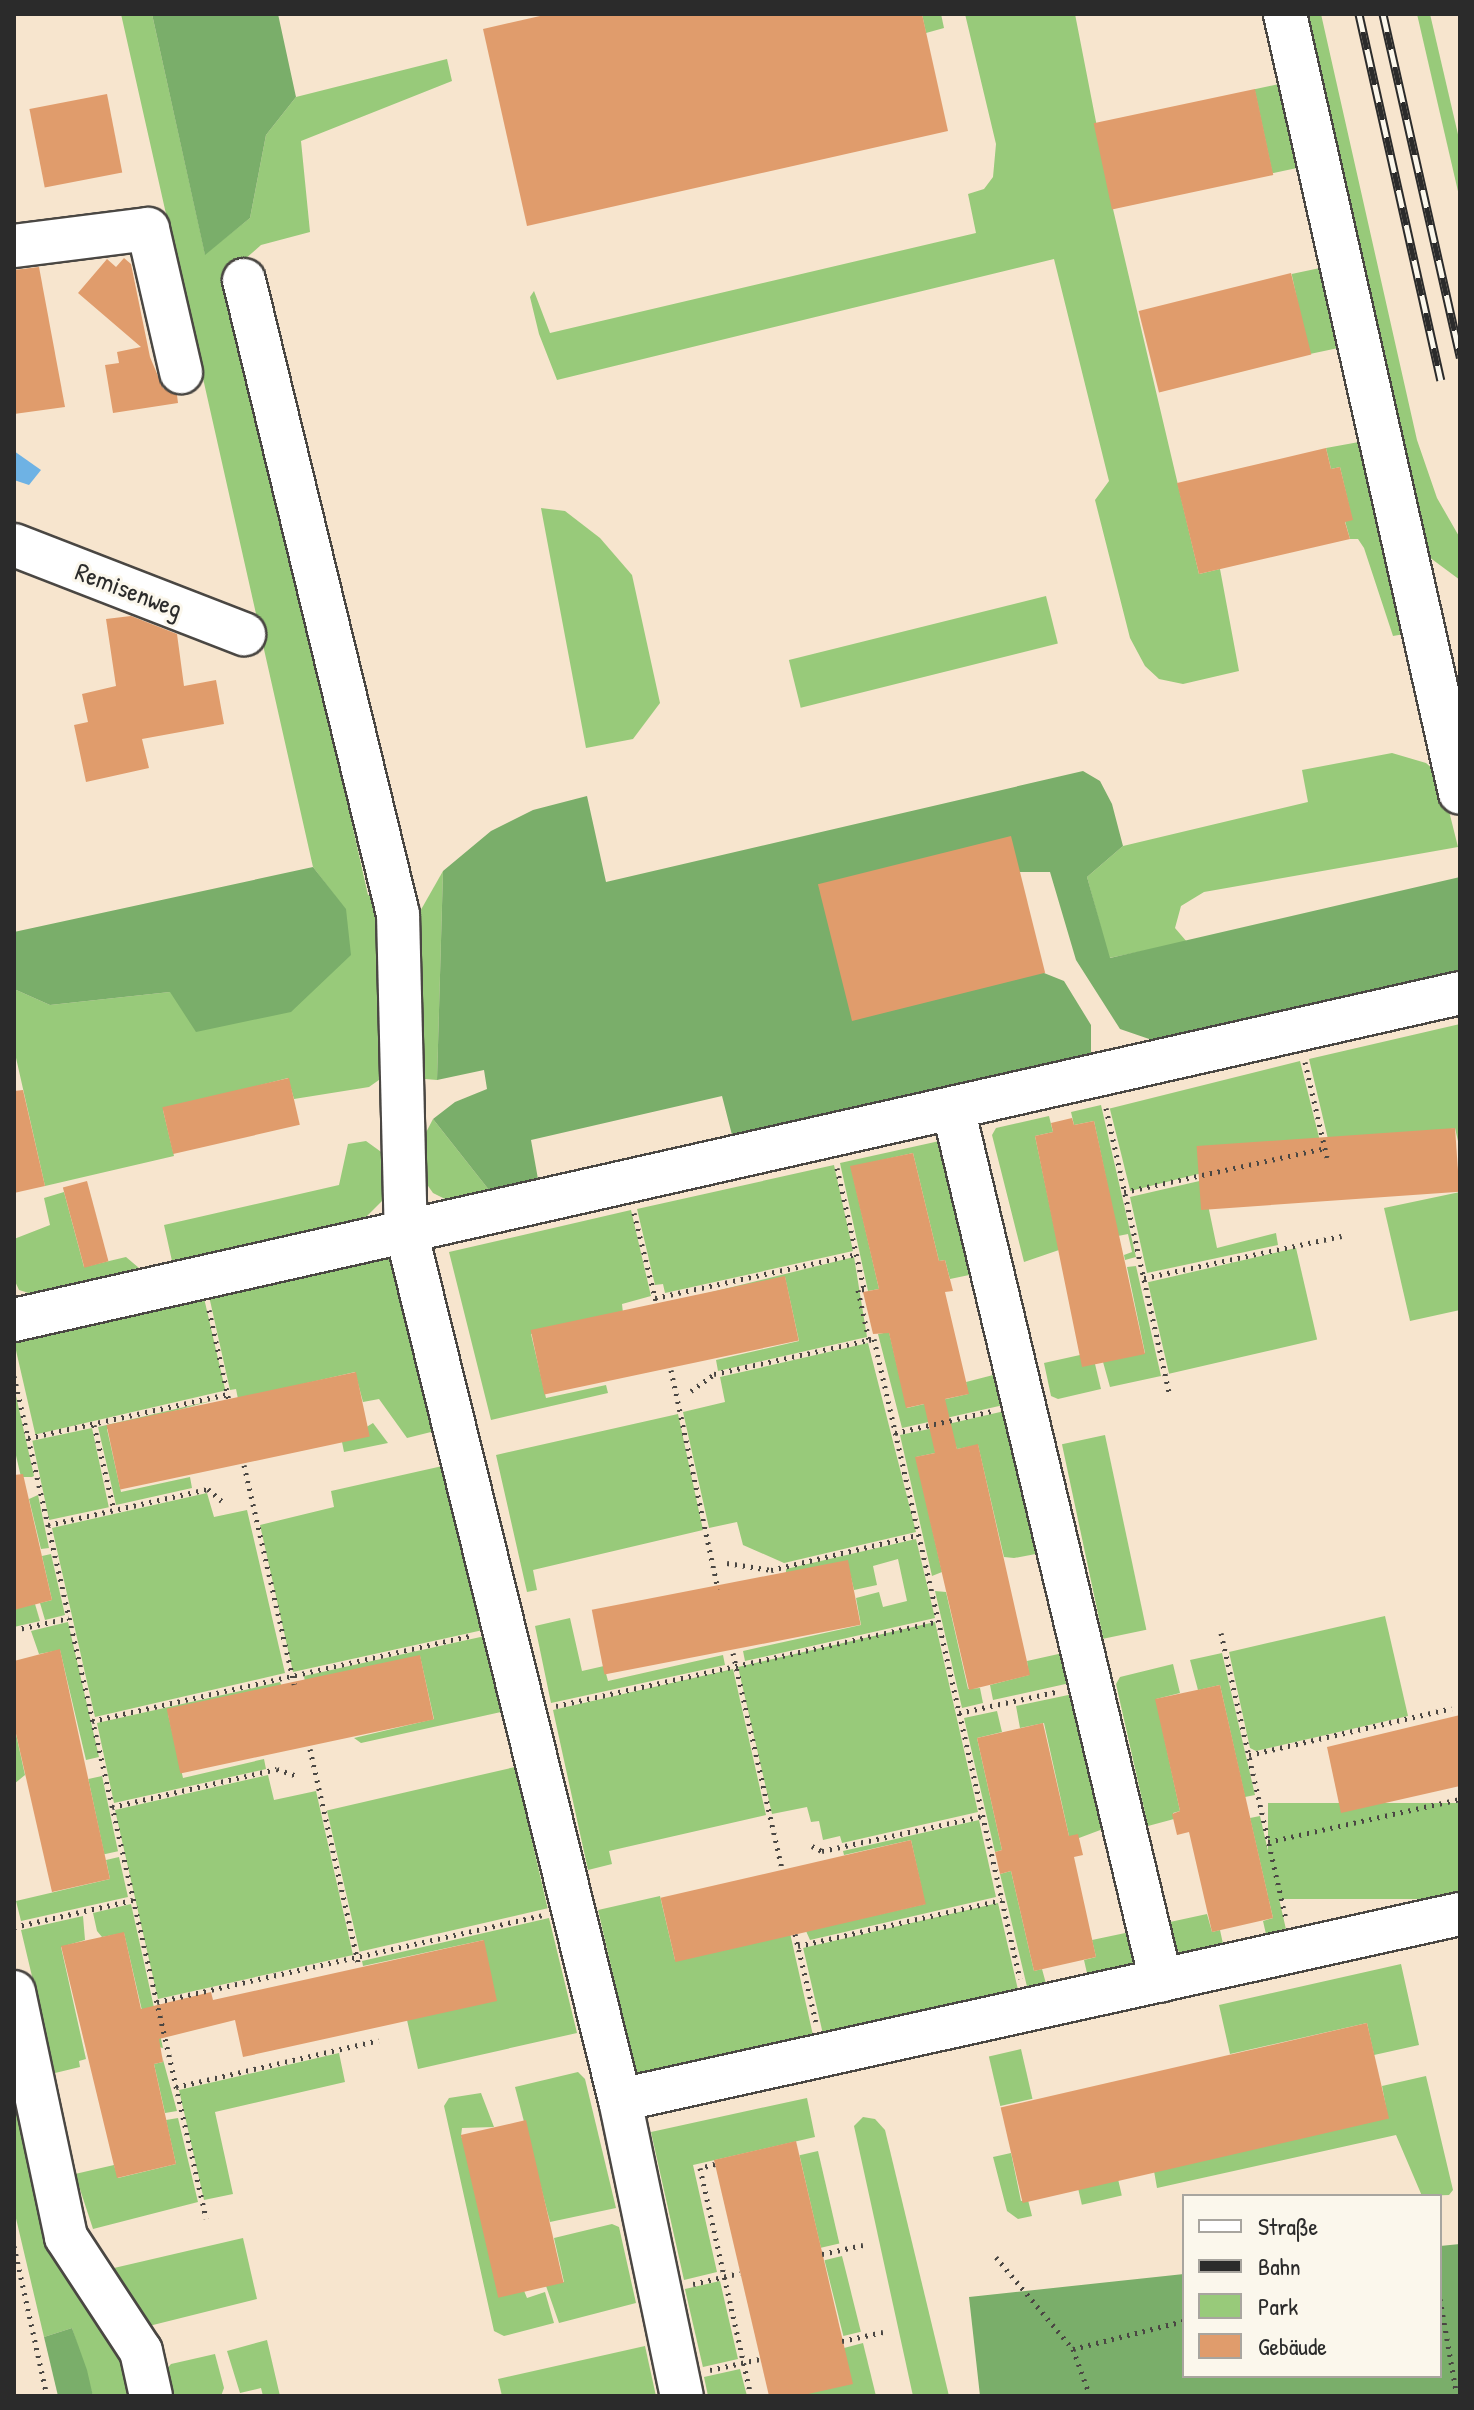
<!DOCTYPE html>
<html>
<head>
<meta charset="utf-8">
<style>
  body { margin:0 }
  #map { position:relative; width:1474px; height:2410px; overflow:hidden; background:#f7e5ce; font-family:"Patrick Hand",sans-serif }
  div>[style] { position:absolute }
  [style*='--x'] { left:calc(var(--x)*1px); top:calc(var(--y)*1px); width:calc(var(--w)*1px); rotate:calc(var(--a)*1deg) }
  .green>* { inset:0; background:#98ca7a; transform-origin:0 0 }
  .forest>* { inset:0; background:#7aae6a }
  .water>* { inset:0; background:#6eb2e4 }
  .building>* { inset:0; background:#e09c6c; transform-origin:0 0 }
  .path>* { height:5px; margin-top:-2.5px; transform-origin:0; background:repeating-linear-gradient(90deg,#4a4743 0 2px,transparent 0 8px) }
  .roads { filter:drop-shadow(2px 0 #4a4743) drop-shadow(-2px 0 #4a4743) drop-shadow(0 2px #4a4743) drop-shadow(0 -2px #4a4743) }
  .minor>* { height:42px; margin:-21px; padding:0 21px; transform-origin:21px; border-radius:21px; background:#fff }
  .rail>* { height:9px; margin-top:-4.5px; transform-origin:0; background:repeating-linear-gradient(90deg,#fbf7ec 0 18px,#2b2b2b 0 36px); box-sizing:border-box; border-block:2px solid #2b2b2b }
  span { translate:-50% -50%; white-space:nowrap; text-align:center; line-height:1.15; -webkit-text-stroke:6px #fbf7ec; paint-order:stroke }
  .street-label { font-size:26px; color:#2b2b2b }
  .frame { position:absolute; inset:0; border:16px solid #2b2b2b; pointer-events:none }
  .legend { position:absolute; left:1182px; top:2194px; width:260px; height:184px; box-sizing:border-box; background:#fbf7ec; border:2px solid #a8a59f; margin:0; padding:10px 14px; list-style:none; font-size:24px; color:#2b2b2b }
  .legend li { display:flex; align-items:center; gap:16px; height:40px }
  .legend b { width:40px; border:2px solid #a8a59f }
</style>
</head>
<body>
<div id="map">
  <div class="green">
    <i style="clip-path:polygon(121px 14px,152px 14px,205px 254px,250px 218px,266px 135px,296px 97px,447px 59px,452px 81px,301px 141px,310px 232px,261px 245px,236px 267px,234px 298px,368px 895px,389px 893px,386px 1075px,369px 1087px,294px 1099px,288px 1078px,163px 1110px,174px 1156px,45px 1186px,14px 1049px,14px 989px,50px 1005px,170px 992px,345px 909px,313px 867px)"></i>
    <i style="clip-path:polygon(922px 14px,941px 14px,944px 28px,926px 33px)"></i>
    <i style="clip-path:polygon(965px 14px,1075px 14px,1113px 209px,1199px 574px,1220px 569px,1239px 671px,1183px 684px,1159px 679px,1145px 666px,1130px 638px,1095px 500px,1109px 481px,1054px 259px,557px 380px,539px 334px,530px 297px,534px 291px,550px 333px,976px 233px,968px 194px,984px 189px,993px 177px,996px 144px)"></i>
    <i style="clip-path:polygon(1304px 14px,1321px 14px,1417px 440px,1437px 498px,1460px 538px,1460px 580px,1425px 554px)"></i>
    <i style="clip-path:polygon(1417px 14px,1430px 14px,1460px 143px,1460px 200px)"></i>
    <i style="left:1279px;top:84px;width:86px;height:25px;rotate:78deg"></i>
    <i style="left:1320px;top:268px;width:82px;height:29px;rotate:78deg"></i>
    <i style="clip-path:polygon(1359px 442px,1368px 454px,1410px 633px,1393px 636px,1364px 548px,1358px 539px,1350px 539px,1345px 521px,1352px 519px,1340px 467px,1331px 469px,1326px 448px)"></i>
    <i style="clip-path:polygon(541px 508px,565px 511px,600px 538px,632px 575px,660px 703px,633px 739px,586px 748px)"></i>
    <i style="left:1046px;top:596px;width:49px;height:265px;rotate:76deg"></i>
    <i style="clip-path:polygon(1392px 753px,1426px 763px,1440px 775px,1458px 847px,1204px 892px,1181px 906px,1175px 928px,1187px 942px,1109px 958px,1087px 877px,1123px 846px,1308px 802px,1302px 770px)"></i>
    <i style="clip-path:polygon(443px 871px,437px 1080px,413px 1078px,414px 922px)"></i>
    <i style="clip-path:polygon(1460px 1024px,1460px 1150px,1455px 1128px,1332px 1156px,1309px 1059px)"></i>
    <i style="left:1300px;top:1061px;width:85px;height:196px;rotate:76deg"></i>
    <i style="clip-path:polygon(1101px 1105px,1136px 1257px,1125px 1260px,1124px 1255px,1132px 1252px,1128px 1234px,1118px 1236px,1094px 1121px,1074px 1125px,1071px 1112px)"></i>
    <i style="clip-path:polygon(1049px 1116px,1053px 1132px,1035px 1136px,1059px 1250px,1024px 1262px,992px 1135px,996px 1128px)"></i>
    <i style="clip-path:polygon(433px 1119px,489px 1190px,447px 1200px,433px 1193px,426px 1183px,421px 1142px)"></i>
    <i style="clip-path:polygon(944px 1140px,974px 1274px,950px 1279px,945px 1260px,939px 1261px,913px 1153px,851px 1167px,879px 1289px,868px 1291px,840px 1163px)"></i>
    <i style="clip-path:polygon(366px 1141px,384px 1154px,389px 1194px,366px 1217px,172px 1261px,164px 1225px,339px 1185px,348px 1144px)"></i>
    <i style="clip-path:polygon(1317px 1154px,1318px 1159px,1204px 1186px,1217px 1248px,1276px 1233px,1278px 1245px,1147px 1273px,1130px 1197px)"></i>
    <i style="clip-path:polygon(834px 1165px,853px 1251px,665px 1293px,663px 1284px,655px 1285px,637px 1209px)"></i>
    <i style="clip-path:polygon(64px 1192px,84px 1267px,126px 1257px,139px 1268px,32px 1294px,19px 1290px,14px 1279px,14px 1239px,50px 1225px,44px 1198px)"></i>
    <i style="clip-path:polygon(1460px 1192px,1460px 1310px,1410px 1321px,1384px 1208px)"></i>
    <i style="clip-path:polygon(631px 1210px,651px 1296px,622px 1304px,623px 1313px,531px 1334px,546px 1398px,606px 1385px,608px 1393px,491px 1420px,449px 1252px)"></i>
    <i style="left:1296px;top:1248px;width:94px;height:152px;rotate:77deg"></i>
    <i style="clip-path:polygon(854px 1257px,867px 1337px,718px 1371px,716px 1360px,799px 1341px,785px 1277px,667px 1303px)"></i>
    <i style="clip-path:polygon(390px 1258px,399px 1263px,439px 1430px,407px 1438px,379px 1399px,363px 1402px,355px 1372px,238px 1399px,236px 1389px,230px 1390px,209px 1296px)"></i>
    <i style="clip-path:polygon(1136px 1266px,1161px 1376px,1110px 1387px,1103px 1362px,1145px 1353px,1127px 1267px)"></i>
    <i style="left:204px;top:1298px;width:95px;height:195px;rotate:77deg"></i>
    <i style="clip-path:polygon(889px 1332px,907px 1408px,968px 1394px,966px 1382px,1001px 1373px,1008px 1404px,902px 1428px,878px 1334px)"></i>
    <i style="clip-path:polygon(868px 1343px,916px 1532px,784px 1563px,743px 1545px,737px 1522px,709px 1528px,683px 1412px,725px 1402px,720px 1377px)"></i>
    <i style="clip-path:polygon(1080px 1355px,1095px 1364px,1101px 1389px,1058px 1399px,1051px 1396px,1044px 1363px)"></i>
    <i style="clip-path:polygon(14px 1387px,34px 1476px,32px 1477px,21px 1477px,14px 1447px)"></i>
    <i style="clip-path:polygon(219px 1399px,107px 1429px,121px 1492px,190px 1477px,192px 1488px,116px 1505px,98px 1427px)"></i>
    <i style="clip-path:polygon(1009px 1410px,1041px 1553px,1014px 1558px,1004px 1557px,978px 1445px,957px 1449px,948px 1424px)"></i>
    <i style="clip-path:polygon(678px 1414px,703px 1530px,533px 1570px,537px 1590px,527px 1592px,496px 1455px)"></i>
    <i style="clip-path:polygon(373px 1423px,388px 1443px,344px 1452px,342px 1442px)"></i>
    <i style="left:92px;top:1428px;width:81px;height:61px;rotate:78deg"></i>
    <i style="clip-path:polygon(934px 1428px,935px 1453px,916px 1457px,942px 1572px,932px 1576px,900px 1435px)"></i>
    <i style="left:1105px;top:1435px;width:199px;height:44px;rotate:78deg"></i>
    <i style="clip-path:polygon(447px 1465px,483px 1630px,293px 1672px,260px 1525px,334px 1507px,331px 1491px)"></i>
    <i style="clip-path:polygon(207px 1493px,214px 1517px,247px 1510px,285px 1673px,95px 1717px,52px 1528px)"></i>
    <i style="clip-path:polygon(38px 1495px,49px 1548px,41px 1549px,29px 1499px)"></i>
    <i style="clip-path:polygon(916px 1539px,935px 1618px,745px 1661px,743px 1651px,861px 1625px,856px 1598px,879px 1592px,883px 1607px,907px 1601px,898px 1559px,873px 1566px,877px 1585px,854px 1590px,847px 1561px,786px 1574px,786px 1569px)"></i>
    <i style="clip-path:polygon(51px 1554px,65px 1615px,45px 1620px,40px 1603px,52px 1600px,42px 1556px)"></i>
    <i style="clip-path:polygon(935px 1591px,946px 1592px,968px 1689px,980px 1688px,983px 1703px,962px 1708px)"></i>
    <i style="clip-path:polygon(35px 1604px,40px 1621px,14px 1627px,14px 1609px)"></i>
    <i style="clip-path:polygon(1385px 1616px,1408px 1716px,1256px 1751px,1250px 1748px,1229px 1652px)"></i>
    <i style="clip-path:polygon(570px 1618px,582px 1671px,604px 1666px,608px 1681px,723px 1655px,725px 1665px,551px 1703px,535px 1626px)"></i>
    <i style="clip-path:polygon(68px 1622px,99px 1757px,86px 1760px,60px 1650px,39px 1654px,31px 1631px)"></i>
    <i style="clip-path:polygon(935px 1622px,978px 1812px,842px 1843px,840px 1836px,823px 1840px,819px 1821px,811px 1822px,807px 1807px,772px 1814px,738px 1667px)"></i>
    <i style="clip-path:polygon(485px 1636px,501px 1712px,361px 1743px,354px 1738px,434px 1719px,420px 1656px,305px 1682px,304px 1676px)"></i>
    <i style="clip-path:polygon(1063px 1653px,1070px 1683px,993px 1700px,990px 1685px,1029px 1675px,1027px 1661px)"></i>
    <i style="clip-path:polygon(1222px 1653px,1255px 1795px,1245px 1797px,1220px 1685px,1198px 1690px,1190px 1660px)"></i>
    <i style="clip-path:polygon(1173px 1664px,1180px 1693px,1156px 1699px,1180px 1811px,1173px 1813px,1174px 1819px,1148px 1826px,1116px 1684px,1120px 1677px)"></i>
    <i style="clip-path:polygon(733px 1669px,766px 1815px,609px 1851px,612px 1864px,588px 1870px,553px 1710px)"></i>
    <i style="clip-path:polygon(280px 1682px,282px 1687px,168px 1714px,183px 1778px,264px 1759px,266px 1769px,114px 1803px,97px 1723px)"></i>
    <i style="clip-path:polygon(1073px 1694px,1103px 1829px,1079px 1838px,1069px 1836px,1044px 1723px,1020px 1728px,1016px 1706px)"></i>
    <i style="clip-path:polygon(997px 1711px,1002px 1732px,977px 1738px,1002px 1850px,995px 1852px,964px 1718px)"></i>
    <i style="clip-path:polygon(14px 1725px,25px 1775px,14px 1784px)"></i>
    <i style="left:515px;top:1767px;width:145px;height:193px;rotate:77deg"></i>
    <i style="clip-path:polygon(268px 1775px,274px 1800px,316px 1791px,353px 1955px,158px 1999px,115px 1810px)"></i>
    <i style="left:102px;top:1776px;width:77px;height:14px;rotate:78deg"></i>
    <i style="left:1460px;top:1803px;width:96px;height:192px;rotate:90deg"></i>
    <i style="clip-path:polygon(1260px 1816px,1288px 1938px,1268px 1943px,1263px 1921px,1273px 1918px,1250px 1818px)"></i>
    <i style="clip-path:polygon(979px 1820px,996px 1897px,810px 1940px,806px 1931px,925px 1904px,911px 1840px,844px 1855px,843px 1851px)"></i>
    <i style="clip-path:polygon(119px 1857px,128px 1897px,21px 1921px,16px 1901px,110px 1879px,106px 1860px)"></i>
    <i style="clip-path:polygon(1011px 1871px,1034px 1971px,1042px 1969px,1048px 1991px,1029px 1995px,1000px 1874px)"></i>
    <i style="clip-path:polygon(660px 1896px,675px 1960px,790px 1933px,815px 2044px,681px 2075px,678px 2064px,636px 2074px,598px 1910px)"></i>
    <i style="left:998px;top:1903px;width:97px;height:200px;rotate:77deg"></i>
    <i style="clip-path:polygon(131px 1904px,163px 2048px,150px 2045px,124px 1933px,102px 1937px,97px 1931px,93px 1913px)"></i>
    <i style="clip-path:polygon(1207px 1914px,1212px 1932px,1220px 1930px,1225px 1953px,1185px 1958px,1174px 1946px,1170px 1922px)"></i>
    <i style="clip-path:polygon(83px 1916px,85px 1940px,61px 1947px,86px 2059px,79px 2061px,80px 2067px,55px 2073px,21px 1930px)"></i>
    <i style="clip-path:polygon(549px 1918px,577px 2033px,418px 2069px,407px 2020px,484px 1940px,363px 1966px,362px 1961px)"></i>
    <i style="clip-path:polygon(1130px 1932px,1136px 1958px,1128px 1970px,1089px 1982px,1084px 1960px,1096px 1957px,1092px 1940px)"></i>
    <i style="clip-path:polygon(1401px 1964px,1419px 2045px,1374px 2055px,1367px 2023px,1230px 2054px,1219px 2005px)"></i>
    <i style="left:1021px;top:2049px;width:51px;height:33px;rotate:77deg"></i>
    <i style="clip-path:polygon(339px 2053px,345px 2082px,215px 2112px,233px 2194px,204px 2200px,179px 2090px)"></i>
    <i style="clip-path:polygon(162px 2056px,177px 2111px,165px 2113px,154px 2064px,163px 2062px)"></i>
    <i style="clip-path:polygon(578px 2072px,585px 2079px,616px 2208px,550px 2222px,515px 2087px)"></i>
    <i style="clip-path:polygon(1426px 2076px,1453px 2190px,1449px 2195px,1422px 2196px,1396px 2135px,1157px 2188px,1154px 2171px,1388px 2118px,1382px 2086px)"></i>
    <i style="clip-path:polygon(481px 2093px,494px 2127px,462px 2128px,461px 2136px,527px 2298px,545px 2292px,554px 2323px,504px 2336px,494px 2331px,444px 2106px,449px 2098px)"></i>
    <i style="clip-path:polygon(14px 2097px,33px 2182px,122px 2357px,136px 2396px,93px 2396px,72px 2328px,44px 2337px,14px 2210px)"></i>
    <i style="clip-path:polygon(807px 2098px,815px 2137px,693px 2165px,717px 2272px,684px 2280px,651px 2132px)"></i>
    <i style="clip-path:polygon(863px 2117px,875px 2119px,885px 2130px,949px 2396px,913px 2396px,854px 2126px)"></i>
    <i style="clip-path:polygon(178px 2118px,198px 2202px,93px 2229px,75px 2174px,114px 2165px,118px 2178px,176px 2164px,166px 2120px)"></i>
    <i style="left:818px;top:2151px;width:95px;height:19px;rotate:77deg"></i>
    <i style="clip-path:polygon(1011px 2153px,1021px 2201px,1028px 2200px,1032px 2216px,1018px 2219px,1007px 2211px,993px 2157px)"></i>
    <i style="left:1118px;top:2179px;width:17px;height:41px;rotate:77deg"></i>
    <i style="clip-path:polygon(612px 2224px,619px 2227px,636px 2303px,559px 2323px,546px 2286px,564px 2282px,554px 2238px)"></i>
    <i style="clip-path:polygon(243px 2238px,257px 2299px,149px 2326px,114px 2268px)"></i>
    <i style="left:842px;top:2256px;width:78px;height:18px;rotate:76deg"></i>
    <i style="left:720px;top:2281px;width:80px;height:36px;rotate:77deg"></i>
    <i style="clip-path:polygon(267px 2340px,280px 2396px,263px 2396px,261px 2388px,240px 2393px,227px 2351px)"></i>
    <i style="clip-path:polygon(863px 2343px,876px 2396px,799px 2396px,844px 2348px)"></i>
    <i style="clip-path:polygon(645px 2346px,656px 2396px,502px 2396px,498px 2379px)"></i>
    <i style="clip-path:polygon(215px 2354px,224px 2388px,221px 2396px,171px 2396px,165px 2371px,171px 2364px)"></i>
    <i style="clip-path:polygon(740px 2369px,747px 2396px,708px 2396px,704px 2377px)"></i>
  </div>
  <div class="forest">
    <i style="clip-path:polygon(152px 14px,278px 14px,296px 97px,266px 135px,250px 218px,205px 255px)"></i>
    <i style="clip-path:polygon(1083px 771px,1100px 781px,1112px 804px,1123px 846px,1087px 877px,1110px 958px,1460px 877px,1460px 972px,1155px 1041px,1120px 1029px,1076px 960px,1050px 872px,1019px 872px,1044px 973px,1064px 981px,1091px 1025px,1091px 1055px,732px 1135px,722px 1096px,531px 1140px,538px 1179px,489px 1190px,433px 1119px,455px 1102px,487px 1089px,484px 1070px,437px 1080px,443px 871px,491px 831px,533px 810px,587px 796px,606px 882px)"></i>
    <i style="clip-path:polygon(313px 867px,346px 909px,351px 955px,291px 1012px,196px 1032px,170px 992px,50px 1005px,14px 989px,14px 932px)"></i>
    <i style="clip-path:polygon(1460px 2244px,1460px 2396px,980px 2396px,969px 2297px,1184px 2274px,1184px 2376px,1440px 2376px,1440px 2246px)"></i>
    <i style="clip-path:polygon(72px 2328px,87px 2370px,93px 2396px,58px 2396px,44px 2337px)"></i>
  </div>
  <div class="water">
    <i style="clip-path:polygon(14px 451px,41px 470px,29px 485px,14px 480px)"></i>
  </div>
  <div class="building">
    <i style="clip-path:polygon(549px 14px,922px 14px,948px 131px,527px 226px,483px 29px)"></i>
    <i style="left:1255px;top:89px;width:88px;height:165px;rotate:78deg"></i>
    <i style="left:107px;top:94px;width:80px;height:79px;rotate:79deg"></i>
    <i style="clip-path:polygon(124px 258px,131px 264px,150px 357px,163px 388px,177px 395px,178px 403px,113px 413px,105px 365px,119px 363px,117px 352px,141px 347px,78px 293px,107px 259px,116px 267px)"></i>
    <i style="clip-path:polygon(39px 267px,65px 407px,14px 414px,14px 270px)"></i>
    <i style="left:1291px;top:273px;width:84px;height:157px;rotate:76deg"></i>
    <i style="clip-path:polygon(1326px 448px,1331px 469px,1340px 467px,1353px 520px,1345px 522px,1350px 539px,1199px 574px,1177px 483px)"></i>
    <i style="clip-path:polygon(131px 616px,177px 634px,184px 686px,216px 680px,224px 724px,142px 739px,149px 768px,86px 782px,74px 725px,88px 722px,82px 694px,116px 686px,106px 619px)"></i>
    <i style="left:1011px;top:836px;width:141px;height:199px;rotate:76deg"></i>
    <i style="left:289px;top:1078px;width:48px;height:130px;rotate:77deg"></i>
    <i style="clip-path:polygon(23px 1090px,45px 1186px,14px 1193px,14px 1091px)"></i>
    <i style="clip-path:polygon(1072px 1118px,1074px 1125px,1094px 1121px,1145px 1354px,1082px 1367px,1035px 1136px,1053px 1132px,1051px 1123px)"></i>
    <i style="left:1455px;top:1128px;width:64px;height:259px;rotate:86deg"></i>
    <i style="clip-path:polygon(913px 1153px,939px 1261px,945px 1260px,953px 1291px,945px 1292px,969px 1394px,945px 1399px,957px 1449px,978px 1444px,1030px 1675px,969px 1690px,915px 1457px,935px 1453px,924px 1404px,906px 1408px,889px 1333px,873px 1334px,863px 1292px,879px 1289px,850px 1166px)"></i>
    <i style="left:87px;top:1181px;width:83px;height:25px;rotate:75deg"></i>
    <i style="left:785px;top:1276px;width:66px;height:260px;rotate:78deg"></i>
    <i style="left:356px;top:1372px;width:66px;height:255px;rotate:78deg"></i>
    <i style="clip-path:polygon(23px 1474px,52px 1600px,14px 1610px,14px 1475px)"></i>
    <i style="left:848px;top:1560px;width:66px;height:261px;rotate:79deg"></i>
    <i style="clip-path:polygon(60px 1649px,110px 1879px,52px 1892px,14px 1725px,14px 1661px)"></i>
    <i style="left:420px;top:1655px;width:66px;height:259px;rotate:78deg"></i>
    <i style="clip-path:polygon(1220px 1685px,1273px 1918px,1212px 1932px,1189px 1832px,1177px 1835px,1172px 1814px,1180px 1811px,1155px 1699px)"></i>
    <i style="clip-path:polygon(1460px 1715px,1460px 1786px,1341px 1813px,1327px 1747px)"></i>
    <i style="clip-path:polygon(1043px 1723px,1069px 1836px,1078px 1834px,1083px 1855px,1074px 1857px,1096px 1957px,1034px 1971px,1011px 1871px,1000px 1874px,995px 1852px,1002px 1850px,977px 1738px)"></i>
    <i style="left:911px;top:1840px;width:66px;height:257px;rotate:77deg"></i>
    <i style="clip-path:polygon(124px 1932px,141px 2009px,211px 1992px,213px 2000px,484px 1940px,497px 2001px,243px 2057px,235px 2020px,159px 2039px,163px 2062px,154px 2064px,176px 2164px,117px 2178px,61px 1946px)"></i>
    <i style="left:1367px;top:2023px;width:98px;height:376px;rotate:77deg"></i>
    <i style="left:526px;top:2120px;width:167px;height:67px;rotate:77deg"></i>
    <i style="clip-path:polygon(796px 2141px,853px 2384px,799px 2396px,769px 2396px,714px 2160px)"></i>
  </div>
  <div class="path">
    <i style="--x:1305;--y:1062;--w:98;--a:77"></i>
    <i style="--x:1106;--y:1108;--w:295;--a:77.5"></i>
    <i style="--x:837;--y:1168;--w:124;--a:77.4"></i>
    <i style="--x:864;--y:1289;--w:6;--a:171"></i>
    <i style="--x:858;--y:1290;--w:51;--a:77.6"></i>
    <i style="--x:869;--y:1340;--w:5;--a:-11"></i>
    <i style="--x:874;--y:1339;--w:656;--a:77.15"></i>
    <i style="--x:1124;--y:1192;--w:206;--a:-12.3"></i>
    <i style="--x:634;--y:1213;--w:95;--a:76"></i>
    <i style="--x:1144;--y:1278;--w:202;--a:-12"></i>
    <i style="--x:655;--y:1298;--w:206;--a:-12.3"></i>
    <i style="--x:209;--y:1310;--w:93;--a:77.6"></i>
    <i style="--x:671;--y:1370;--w:224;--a:77.9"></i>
    <i style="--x:14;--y:1376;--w:864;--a:77.15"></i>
    <i style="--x:691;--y:1391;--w:29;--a:-36"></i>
    <i style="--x:714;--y:1374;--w:159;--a:-12.4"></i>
    <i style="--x:94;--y:1425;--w:87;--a:76.8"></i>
    <i style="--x:895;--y:1433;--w:99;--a:-12.8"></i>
    <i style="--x:28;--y:1438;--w:205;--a:-12.4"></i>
    <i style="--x:244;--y:1465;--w:225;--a:77.1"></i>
    <i style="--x:48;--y:1525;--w:164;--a:-12.7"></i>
    <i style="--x:208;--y:1489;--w:18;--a:41"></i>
    <i style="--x:727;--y:1563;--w:45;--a:9"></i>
    <i style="--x:771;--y:1570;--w:151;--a:-13.4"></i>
    <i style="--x:14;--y:1630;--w:56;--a:-12.3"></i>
    <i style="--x:1221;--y:1633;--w:293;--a:77.2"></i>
    <i style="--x:733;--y:1653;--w:221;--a:77.2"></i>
    <i style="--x:556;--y:1706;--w:391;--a:-12.5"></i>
    <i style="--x:959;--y:1713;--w:103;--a:-12.3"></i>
    <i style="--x:92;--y:1721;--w:387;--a:-12.7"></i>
    <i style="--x:310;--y:1749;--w:223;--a:77.3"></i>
    <i style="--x:1249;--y:1755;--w:208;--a:-13"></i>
    <i style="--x:112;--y:1807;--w:169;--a:-13"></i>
    <i style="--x:277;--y:1769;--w:21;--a:19"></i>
    <i style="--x:1268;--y:1842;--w:197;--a:-12.6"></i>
    <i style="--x:812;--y:1846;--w:11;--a:27"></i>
    <i style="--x:822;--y:1851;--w:165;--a:-12.3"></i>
    <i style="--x:14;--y:1927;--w:122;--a:-12.8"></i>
    <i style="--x:795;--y:1934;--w:90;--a:76.6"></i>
    <i style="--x:798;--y:1946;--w:209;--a:-12.7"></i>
    <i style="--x:157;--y:2002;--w:395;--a:-12.7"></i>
    <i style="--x:176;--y:2087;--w:208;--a:-13"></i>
    <i style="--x:715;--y:2164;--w:16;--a:165"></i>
    <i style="--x:700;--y:2168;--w:234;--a:77.4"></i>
    <i style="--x:14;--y:2246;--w:154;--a:77.6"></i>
    <i style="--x:822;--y:2254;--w:42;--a:-12.4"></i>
    <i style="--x:996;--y:2257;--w:120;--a:50.1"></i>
    <i style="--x:693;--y:2284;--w:48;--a:-13.2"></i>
    <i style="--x:1440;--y:2299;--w:98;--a:80.1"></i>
    <i style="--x:842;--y:2341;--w:42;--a:-12.4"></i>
    <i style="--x:710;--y:2370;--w:51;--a:-12.4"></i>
    <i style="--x:1090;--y:2396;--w:50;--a:-109.9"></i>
    <i style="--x:1073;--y:2349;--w:114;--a:-14.2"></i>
  </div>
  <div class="roads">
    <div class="minor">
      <i style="--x:1285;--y:14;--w:798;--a:77.34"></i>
      <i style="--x:14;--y:246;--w:135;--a:-7.2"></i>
      <i style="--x:148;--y:229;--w:147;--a:77"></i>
      <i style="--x:244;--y:280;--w:652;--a:76.35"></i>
      <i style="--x:398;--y:914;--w:317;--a:88.6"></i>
      <i style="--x:406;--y:1231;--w:895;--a:76.17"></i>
      <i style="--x:620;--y:2100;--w:302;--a:78.2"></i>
      <i style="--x:14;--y:545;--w:247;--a:21.2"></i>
      <i style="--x:953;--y:1108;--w:897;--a:76.6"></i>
      <i style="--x:14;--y:1320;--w:1483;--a:-12.74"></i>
      <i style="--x:14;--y:1992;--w:250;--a:78"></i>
      <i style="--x:66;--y:2237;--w:136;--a:56.7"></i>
      <i style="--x:141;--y:2351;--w:46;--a:77.5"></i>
      <i style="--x:620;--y:2100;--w:860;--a:-12.49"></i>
    </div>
  </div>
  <div class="rail">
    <i style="--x:1359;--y:14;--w:375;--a:77.4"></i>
    <i style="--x:1383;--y:14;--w:352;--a:77.3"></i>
  </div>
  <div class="street-label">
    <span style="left:129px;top:590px;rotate:21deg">Remisenweg</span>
  </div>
  <div class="frame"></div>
  <ul class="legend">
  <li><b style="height:10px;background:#fff"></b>Straße</li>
  <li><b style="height:10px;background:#2b2b2b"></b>Bahn</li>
  <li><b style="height:22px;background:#98ca7a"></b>Park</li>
  <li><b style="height:22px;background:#e09c6c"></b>Gebäude</li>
  </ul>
</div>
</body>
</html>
